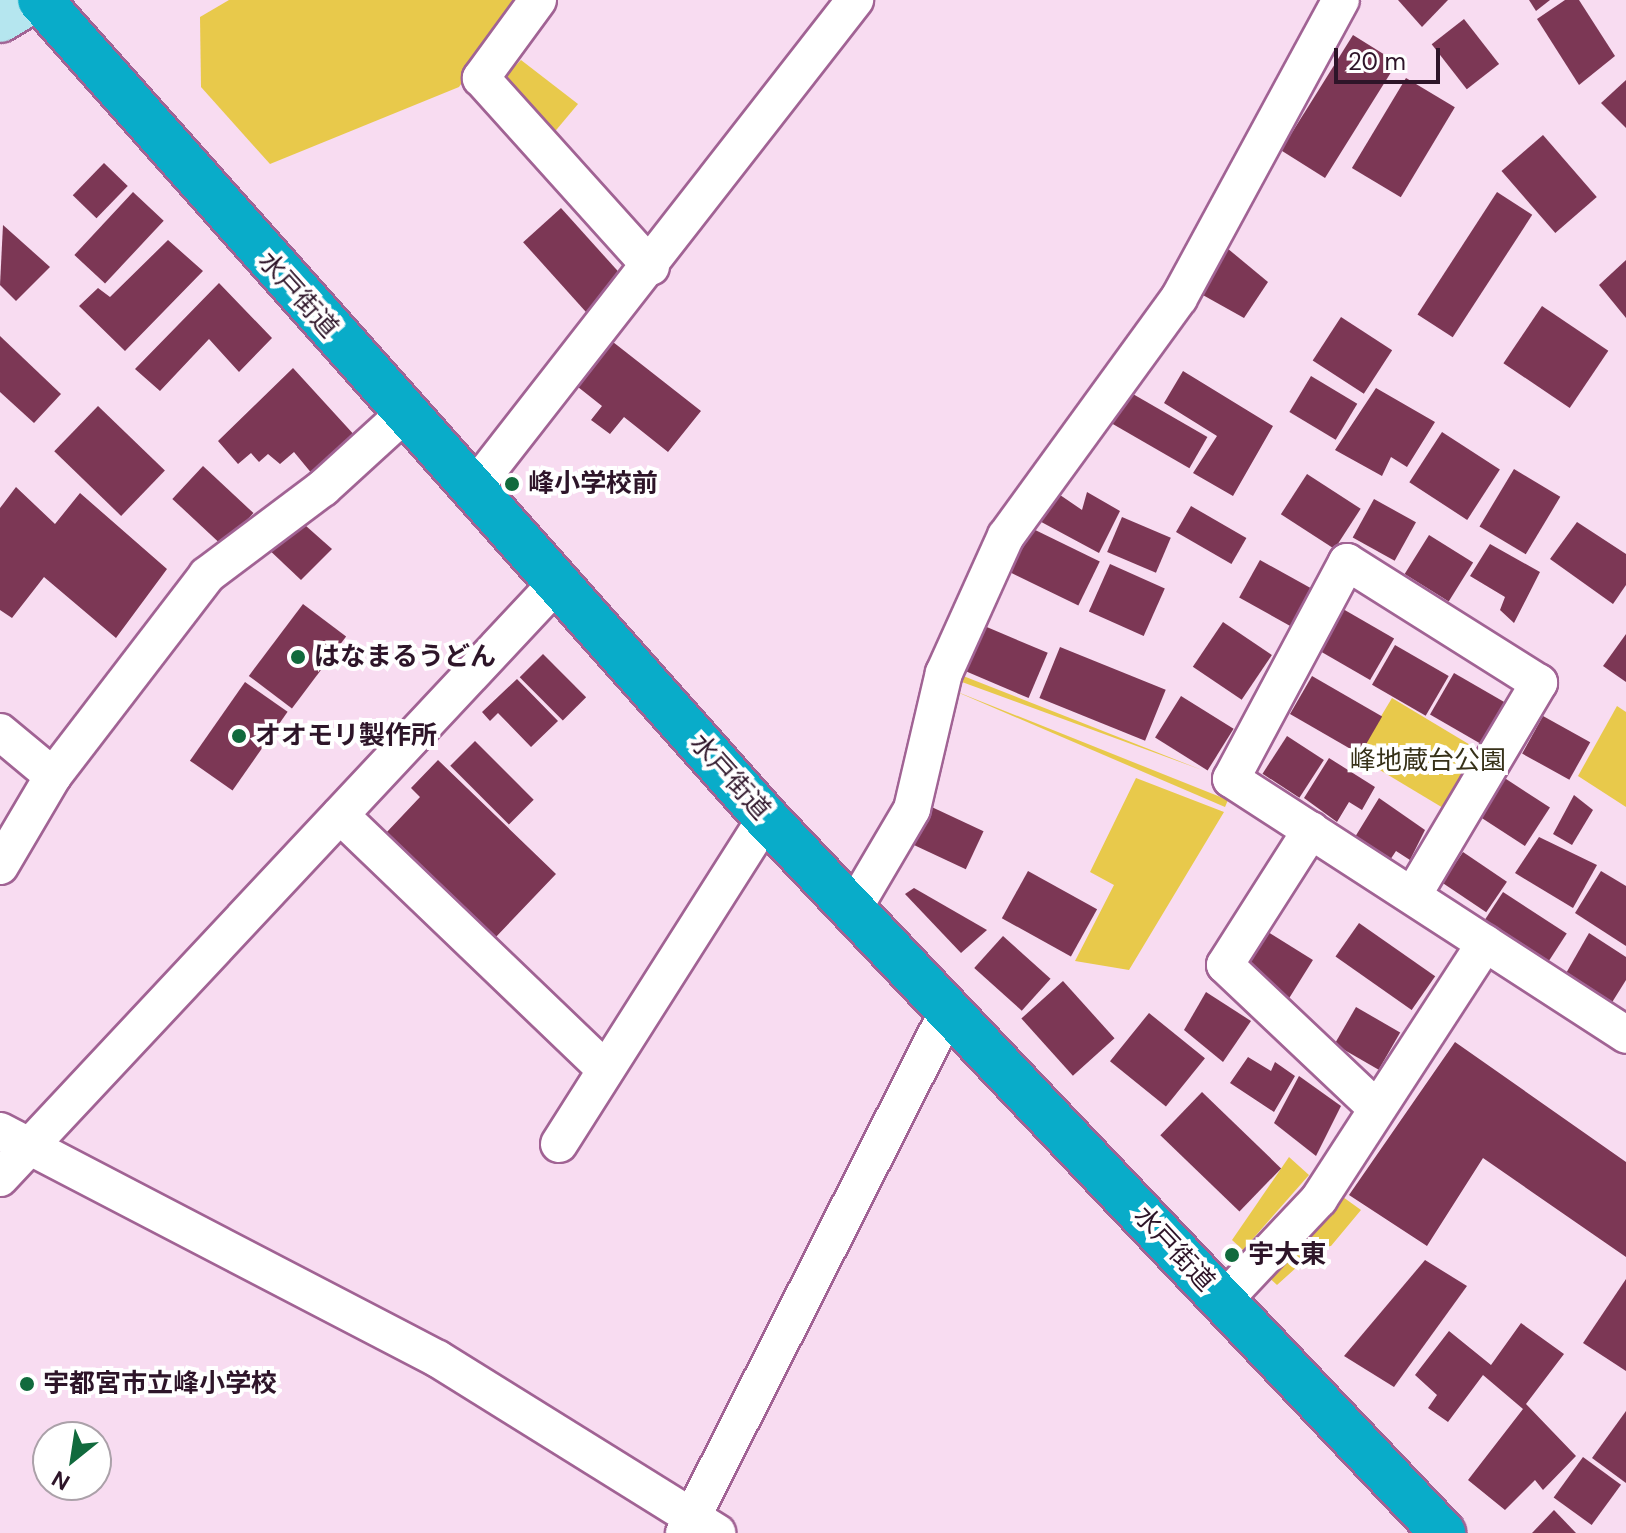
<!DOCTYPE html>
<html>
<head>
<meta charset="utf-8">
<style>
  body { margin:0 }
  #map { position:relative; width:1626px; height:1533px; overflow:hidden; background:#f8dcf1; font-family:"DM Sans","Noto Sans JP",sans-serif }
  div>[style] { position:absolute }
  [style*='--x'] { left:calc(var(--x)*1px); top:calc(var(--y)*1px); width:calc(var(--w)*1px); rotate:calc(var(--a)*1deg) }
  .green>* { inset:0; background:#e8c94b; transform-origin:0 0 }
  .building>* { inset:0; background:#7c3755; transform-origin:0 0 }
  .roads { filter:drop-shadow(2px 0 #a16394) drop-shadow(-2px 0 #a16394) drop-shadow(0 2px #a16394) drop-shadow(0 -2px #a16394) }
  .street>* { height:36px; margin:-18px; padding:0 18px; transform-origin:18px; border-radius:18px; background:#fff }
  .secondary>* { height:44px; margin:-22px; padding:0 22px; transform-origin:22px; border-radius:22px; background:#b5e6ef }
  .highway>* { height:44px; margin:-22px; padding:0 22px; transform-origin:22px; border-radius:22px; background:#09acc9 }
  .dots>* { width:22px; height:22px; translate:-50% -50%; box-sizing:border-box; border:4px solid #fff; border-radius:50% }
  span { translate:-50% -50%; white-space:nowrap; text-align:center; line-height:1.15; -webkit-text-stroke:8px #fff; paint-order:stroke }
  .street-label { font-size:26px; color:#2e1529 }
  .poi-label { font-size:26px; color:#2e1529; font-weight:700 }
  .left { translate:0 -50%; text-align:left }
  .park-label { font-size:26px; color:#373119 }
  .north { position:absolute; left:32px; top:1421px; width:80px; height:80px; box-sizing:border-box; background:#fff; border:2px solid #aba1a9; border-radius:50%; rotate:210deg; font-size:22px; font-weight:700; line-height:32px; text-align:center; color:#2e1529 }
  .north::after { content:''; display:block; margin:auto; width:28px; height:36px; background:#116a3d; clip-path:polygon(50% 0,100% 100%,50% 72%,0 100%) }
  .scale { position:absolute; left:1334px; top:48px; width:106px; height:36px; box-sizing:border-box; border:4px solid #2e1529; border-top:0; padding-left:10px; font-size:24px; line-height:28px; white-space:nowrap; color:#2e1529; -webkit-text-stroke:6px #fff; paint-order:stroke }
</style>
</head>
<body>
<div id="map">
  <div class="green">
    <i style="clip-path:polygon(229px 0,519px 0,459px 87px,270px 164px,201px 87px,200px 17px)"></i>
    <i style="clip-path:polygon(521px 60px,578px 104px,552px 135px,509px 89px,507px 74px)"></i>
    <i style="clip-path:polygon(953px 672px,1202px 770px,951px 678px)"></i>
    <i style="clip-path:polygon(950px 689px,1228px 800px,1225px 807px)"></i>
    <i style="left:1392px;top:698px;width:102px;height:68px;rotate:31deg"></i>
    <i style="clip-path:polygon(1617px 706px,1626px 712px,1626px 807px,1578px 776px)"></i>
    <i style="clip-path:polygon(1136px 778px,1224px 812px,1129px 970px,1075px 961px,1114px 885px,1090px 872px)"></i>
    <i style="clip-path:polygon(1289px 1157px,1309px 1175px,1243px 1250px,1232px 1240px)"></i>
    <i style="clip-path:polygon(1336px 1192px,1361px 1210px,1331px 1246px,1318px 1248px,1277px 1285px,1264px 1273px)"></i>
  </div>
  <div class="building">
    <i style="clip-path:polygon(1398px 0,1448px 0,1422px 27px)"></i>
    <i style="clip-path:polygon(1529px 0,1550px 0,1536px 11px)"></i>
    <i style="clip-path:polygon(1565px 0,1579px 0,1615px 56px,1579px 85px,1537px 19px)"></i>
    <i style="left:1464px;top:19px;width:57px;height:41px;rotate:52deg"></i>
    <i style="left:1353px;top:35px;width:52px;height:136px;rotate:32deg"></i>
    <i style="left:1406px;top:78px;width:57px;height:105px;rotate:31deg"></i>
    <i style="clip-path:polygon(1626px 80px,1626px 128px,1601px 103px)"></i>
    <i style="left:1543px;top:135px;width:82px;height:55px;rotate:49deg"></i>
    <i style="left:104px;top:163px;width:33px;height:45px;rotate:44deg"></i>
    <i style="left:133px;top:192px;width:42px;height:86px;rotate:43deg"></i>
    <i style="left:1497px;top:192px;width:42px;height:146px;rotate:33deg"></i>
    <i style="left:561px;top:208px;width:101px;height:51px;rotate:48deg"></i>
    <i style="clip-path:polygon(3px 225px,50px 267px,16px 301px,0 285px)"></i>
    <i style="clip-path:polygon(168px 240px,203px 271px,125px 351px,79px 306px,98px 288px,110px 297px)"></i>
    <i style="clip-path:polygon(1227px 248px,1268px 282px,1244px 318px,1201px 294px)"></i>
    <i style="clip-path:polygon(1626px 260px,1626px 318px,1599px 285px)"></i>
    <i style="clip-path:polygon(219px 283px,272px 338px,239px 372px,209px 339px,160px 391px,135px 369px)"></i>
    <i style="left:1542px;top:306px;width:80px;height:69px;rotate:34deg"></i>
    <i style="left:1341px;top:317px;width:61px;height:52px;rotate:33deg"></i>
    <i style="clip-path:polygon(0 336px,61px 394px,34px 423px,0 392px)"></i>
    <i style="clip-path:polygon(613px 342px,701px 411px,668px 452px,624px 417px,610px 434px,591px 420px,602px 406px,578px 387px)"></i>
    <i style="clip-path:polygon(293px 368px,357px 438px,313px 475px,294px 452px,280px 464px,268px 454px,259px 462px,251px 453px,238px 464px,218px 441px)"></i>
    <i style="clip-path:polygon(1183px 371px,1273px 426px,1233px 496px,1193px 473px,1217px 436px,1164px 403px)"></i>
    <i style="left:1311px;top:376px;width:54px;height:42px;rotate:31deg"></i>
    <i style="clip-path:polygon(1376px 388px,1435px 422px,1407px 467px,1391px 457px,1382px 476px,1335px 450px)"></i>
    <i style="left:1126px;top:390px;width:94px;height:36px;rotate:30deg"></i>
    <i style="left:98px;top:406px;width:93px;height:63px;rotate:44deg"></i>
    <i style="left:1442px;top:432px;width:69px;height:60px;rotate:33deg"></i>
    <i style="left:203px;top:466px;width:69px;height:45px;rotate:43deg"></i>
    <i style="left:1514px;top:469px;width:54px;height:67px;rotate:31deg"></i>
    <i style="left:1307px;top:474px;width:64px;height:48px;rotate:33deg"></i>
    <i style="clip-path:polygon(1044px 484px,1082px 510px,1087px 492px,1120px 511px,1099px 553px,1032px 517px)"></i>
    <i style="clip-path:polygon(16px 487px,55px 524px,80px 493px,167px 569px,116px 638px,44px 577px,12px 618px,0 610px,0 508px)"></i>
    <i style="left:1374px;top:499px;width:48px;height:44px;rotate:29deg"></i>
    <i style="left:1191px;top:506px;width:64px;height:30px;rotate:30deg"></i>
    <i style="left:1122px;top:517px;width:53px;height:38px;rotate:23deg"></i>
    <i style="clip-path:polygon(297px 518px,332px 549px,301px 580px,264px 545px)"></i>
    <i style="clip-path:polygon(1577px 522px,1626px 554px,1626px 585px,1613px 604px,1550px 559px)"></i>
    <i style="left:1027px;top:526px;width:81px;height:49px;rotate:26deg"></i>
    <i style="left:1429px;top:535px;width:52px;height:46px;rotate:32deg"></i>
    <i style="clip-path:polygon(1490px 544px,1540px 572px,1514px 623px,1500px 610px,1505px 597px,1470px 576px)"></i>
    <i style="left:1260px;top:560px;width:64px;height:43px;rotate:29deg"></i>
    <i style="left:1110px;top:564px;width:60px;height:52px;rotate:24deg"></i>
    <i style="left:303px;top:604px;width:54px;height:90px;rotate:37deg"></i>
    <i style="left:1343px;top:609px;width:59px;height:48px;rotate:30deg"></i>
    <i style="left:975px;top:622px;width:79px;height:49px;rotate:23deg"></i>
    <i style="left:1223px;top:622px;width:59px;height:54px;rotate:34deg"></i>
    <i style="clip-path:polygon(1626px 634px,1626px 682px,1603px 666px)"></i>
    <i style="left:1395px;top:645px;width:62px;height:46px;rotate:30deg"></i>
    <i style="left:1060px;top:647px;width:114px;height:55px;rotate:22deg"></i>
    <i style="left:543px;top:654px;width:61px;height:33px;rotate:45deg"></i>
    <i style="left:1454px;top:673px;width:61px;height:48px;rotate:30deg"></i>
    <i style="left:1312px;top:676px;width:81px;height:44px;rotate:30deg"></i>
    <i style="clip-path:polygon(517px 679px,558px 721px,531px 747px,498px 713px,490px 721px,482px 712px)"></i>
    <i style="left:245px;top:682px;width:52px;height:96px;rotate:35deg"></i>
    <i style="left:1181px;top:696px;width:62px;height:49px;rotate:32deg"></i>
    <i style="left:1543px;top:716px;width:54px;height:43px;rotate:29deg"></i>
    <i style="left:1287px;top:736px;width:44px;height:45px;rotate:33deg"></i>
    <i style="left:475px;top:741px;width:83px;height:35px;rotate:45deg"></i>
    <i style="clip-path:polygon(1329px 758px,1375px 787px,1362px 810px,1349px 802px,1337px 822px,1304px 798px)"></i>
    <i style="clip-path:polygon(438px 760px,556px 874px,494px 939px,385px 834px,420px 797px,411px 788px)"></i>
    <i style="left:1503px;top:777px;width:56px;height:46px;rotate:33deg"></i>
    <i style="clip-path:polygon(1574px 795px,1593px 810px,1572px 845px,1553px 834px)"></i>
    <i style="clip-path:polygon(1379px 798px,1425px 830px,1410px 860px,1396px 851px,1390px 860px,1355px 837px)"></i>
    <i style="left:921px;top:802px;width:69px;height:42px;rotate:25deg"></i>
    <i style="clip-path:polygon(1539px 837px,1597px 865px,1573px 908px,1515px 873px)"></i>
    <i style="left:1463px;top:852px;width:53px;height:37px;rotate:34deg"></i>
    <i style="left:1028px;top:871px;width:79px;height:54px;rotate:29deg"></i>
    <i style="clip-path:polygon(1601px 871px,1626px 886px,1626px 946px,1575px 913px)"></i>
    <i style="clip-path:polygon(914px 888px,987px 930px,961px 953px,905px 894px)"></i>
    <i style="left:1503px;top:892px;width:76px;height:38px;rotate:33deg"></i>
    <i style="left:1359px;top:923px;width:93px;height:41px;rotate:35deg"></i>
    <i style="left:1268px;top:932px;width:53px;height:48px;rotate:32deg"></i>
    <i style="clip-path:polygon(1589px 933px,1626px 957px,1626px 980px,1611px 1004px,1565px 975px)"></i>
    <i style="left:1003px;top:936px;width:64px;height:43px;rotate:42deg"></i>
    <i style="left:1063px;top:981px;width:77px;height:56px;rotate:48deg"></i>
    <i style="clip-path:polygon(1206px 992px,1251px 1021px,1223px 1062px,1184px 1030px)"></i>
    <i style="left:1356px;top:1007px;width:51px;height:43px;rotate:30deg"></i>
    <i style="left:1149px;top:1013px;width:72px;height:62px;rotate:39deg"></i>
    <i style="clip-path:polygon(1455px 1042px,1626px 1162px,1626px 1257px,1483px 1158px,1427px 1246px,1349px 1195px)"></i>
    <i style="clip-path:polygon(1248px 1057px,1271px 1071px,1275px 1062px,1295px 1076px,1274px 1112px,1230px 1083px)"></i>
    <i style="clip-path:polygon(1299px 1076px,1341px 1106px,1316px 1156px,1274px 1123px)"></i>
    <i style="left:1202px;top:1092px;width:110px;height:60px;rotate:44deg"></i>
    <i style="clip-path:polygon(1425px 1260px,1467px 1286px,1394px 1387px,1344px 1356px)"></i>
    <i style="clip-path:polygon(1626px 1279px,1626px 1371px,1583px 1343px)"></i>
    <i style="clip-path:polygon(1521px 1323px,1564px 1354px,1526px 1404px,1576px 1456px,1543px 1490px,1535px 1480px,1505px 1510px,1468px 1480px,1523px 1409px,1483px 1375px,1448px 1422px,1428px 1408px,1437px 1395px,1415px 1375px,1449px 1331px,1491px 1365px)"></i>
    <i style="clip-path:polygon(1626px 1411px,1626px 1483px,1592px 1458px)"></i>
    <i style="left:1583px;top:1457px;width:47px;height:50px;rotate:36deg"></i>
    <i style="clip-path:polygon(1554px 1510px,1576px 1533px,1532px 1533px)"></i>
  </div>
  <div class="roads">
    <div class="street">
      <i style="--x:538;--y:0;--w:97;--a:126.2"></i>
      <i style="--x:481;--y:78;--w:254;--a:48"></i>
      <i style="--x:472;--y:491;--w:623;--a:-52.04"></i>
      <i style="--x:0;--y:732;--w:69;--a:39.7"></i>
      <i style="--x:340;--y:815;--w:368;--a:43.8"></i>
      <i style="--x:1311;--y:830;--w:160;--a:122.5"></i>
      <i style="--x:1225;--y:965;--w:207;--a:43.4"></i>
      <i style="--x:0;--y:866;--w:104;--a:-59.5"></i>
      <i style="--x:53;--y:776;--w:253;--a:-52.5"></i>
      <i style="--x:207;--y:575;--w:145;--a:-36.9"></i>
      <i style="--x:323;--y:488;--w:110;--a:-42.4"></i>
      <i style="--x:1413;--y:895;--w:247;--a:-59.3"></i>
      <i style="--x:1539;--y:683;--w:227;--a:-147.8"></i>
      <i style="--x:1347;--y:562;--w:246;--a:118.1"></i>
      <i style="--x:1231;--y:779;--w:471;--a:32.9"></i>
      <i style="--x:852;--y:911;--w:118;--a:-59.5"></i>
      <i style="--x:912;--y:809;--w:140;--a:-76.8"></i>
      <i style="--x:944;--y:673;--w:150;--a:-65.7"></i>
      <i style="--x:1006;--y:536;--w:294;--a:-54"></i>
      <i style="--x:1179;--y:298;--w:339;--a:-61.5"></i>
      <i style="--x:0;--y:1131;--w:494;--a:27.5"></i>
      <i style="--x:438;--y:1359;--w:329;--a:31.9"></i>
      <i style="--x:559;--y:1144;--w:386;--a:-57.6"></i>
      <i style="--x:0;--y:1178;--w:814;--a:-46.89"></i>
      <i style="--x:1223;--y:1301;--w:140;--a:-46.7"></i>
      <i style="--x:1319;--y:1199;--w:305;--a:-57"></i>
      <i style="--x:684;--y:1533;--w:585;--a:-63.17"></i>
    </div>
    <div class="secondary">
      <i style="--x:0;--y:20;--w:39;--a:-31"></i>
    </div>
    <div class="highway">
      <i style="--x:40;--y:0;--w:1094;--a:48.41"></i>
      <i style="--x:766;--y:818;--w:985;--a:46.56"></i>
    </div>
  </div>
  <div class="dots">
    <i style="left:512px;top:484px;background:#116a3d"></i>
    <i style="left:298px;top:657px;background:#116a3d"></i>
    <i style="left:239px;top:736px;background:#116a3d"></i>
    <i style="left:1232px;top:1255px;background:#116a3d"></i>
    <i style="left:27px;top:1384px;background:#116a3d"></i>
  </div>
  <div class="street-label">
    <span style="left:298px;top:295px;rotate:48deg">水戸街道</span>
    <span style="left:730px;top:777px;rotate:48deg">水戸街道</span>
    <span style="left:1174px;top:1249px;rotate:47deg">水戸街道</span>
  </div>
  <div class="poi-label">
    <span class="left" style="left:528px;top:484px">峰小学校前</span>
    <span class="left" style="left:314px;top:657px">はなまるうどん</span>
    <span class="left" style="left:255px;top:736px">オオモリ製作所</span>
    <span class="left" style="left:1248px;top:1255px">宇大東</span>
    <span class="left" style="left:43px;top:1384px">宇都宮市立峰小学校</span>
  </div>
  <div class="park-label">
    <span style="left:1428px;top:761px">峰地蔵台公園</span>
  </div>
  <div class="north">N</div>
  <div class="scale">20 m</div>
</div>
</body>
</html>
